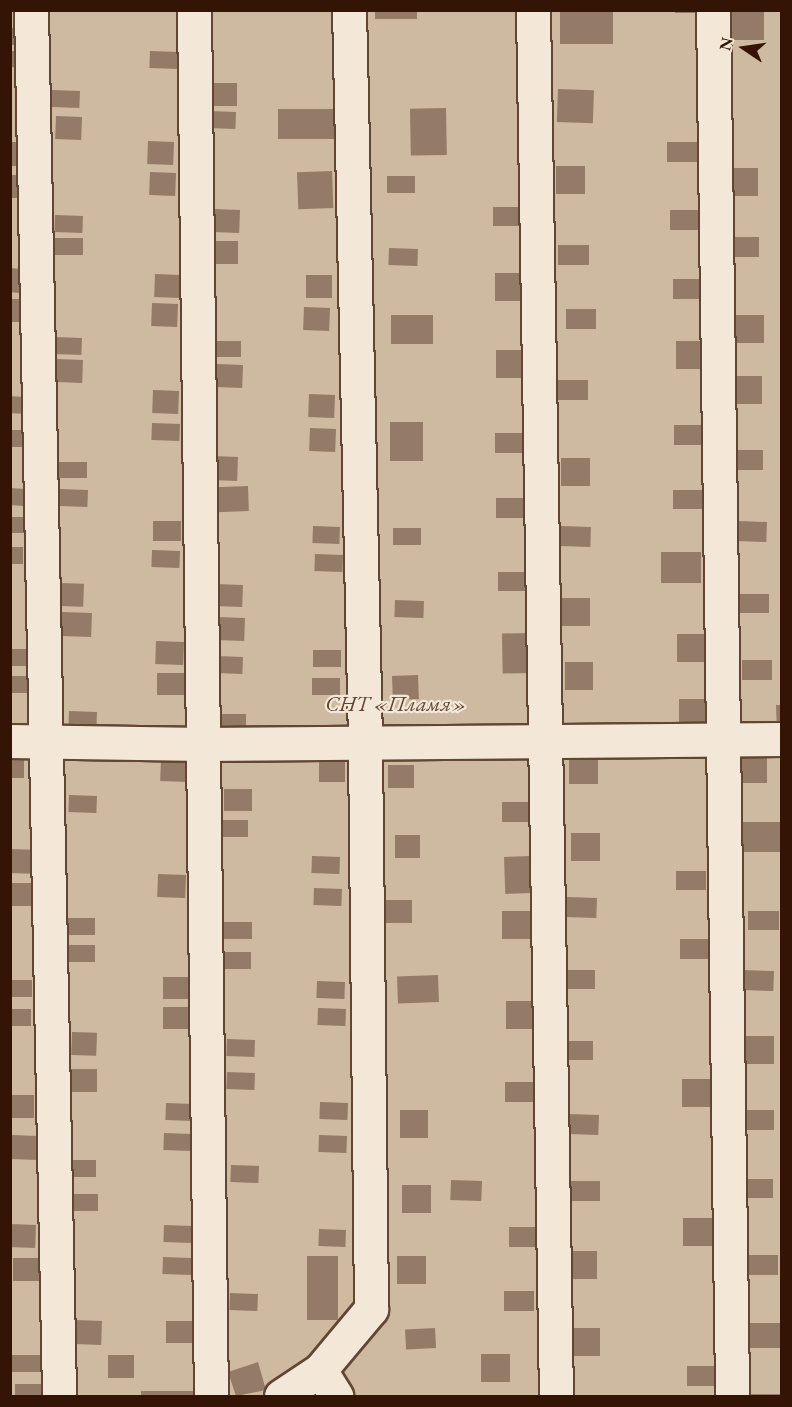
<!DOCTYPE html>
<html>
<head>
<meta charset="utf-8">
<style>
  body { margin:0 }
  #map { position:relative; width:792px; height:1407px; overflow:hidden; background:#eddbc1; font-family:"EB Garamond",serif }
  div>[style] { position:absolute }
  [style*='--x'] { left:calc(var(--x)*1px); top:calc(var(--y)*1px); width:calc(var(--w)*1px); rotate:calc(var(--a)*1deg) }
  .green>* { inset:0; background:#ceb9a1; transform-origin:0 0 }
  .building>* { inset:0; background:#947b67; transform-origin:0 0 }
  .roads { filter:drop-shadow(2px 0 #624634) drop-shadow(-2px 0 #624634) drop-shadow(0 2px #624634) drop-shadow(0 -2px #624634) }
  .minor>* { height:33px; margin:-16.5px; padding:0 16.5px; transform-origin:16.5px; border-radius:16.5px; background:#f3e8d7 }
  span { translate:-50% -50%; white-space:nowrap; text-align:center; line-height:1.15; -webkit-text-stroke:4.5px #f3e8d7; paint-order:stroke }
  .park-label { font-size:22px; color:#624634; font-style:italic }
  .frame { position:absolute; inset:0; border:12px solid #341405; pointer-events:none }
  .north { position:absolute; left:714px; top:18px; width:60px; height:60px; -webkit-text-stroke:4px #f3e8d7; paint-order:stroke; rotate:283deg; font-size:16px; font-weight:700; line-height:24px; text-align:center; color:#341405 }
  .north::after { content:''; display:block; margin:auto; width:21px; height:27px; background:#341405; clip-path:polygon(50% 0,100% 100%,50% 72%,0 100%) }
</style>
</head>
<body>
<div id="map">
  <div class="green">
    <i style="left:11px;top:11px;width:770px;height:1385px"></i>
  </div>
  <div class="building">
    <i style="left:375px;top:10px;width:42px;height:9px"></i>
    <i style="left:560px;top:10px;width:53px;height:34px"></i>
    <i style="left:675px;top:10px;width:29px;height:3px"></i>
    <i style="left:731px;top:10px;width:33px;height:30px"></i>
    <i style="left:10px;top:28px;width:7px;height:17px"></i>
    <i style="clip-path:polygon(10px 51px,19px 51px,18px 68px,10px 67px)"></i>
    <i style="left:150px;top:51px;width:29px;height:17px;rotate:2deg"></i>
    <i style="left:211px;top:83px;width:26px;height:23px"></i>
    <i style="left:558px;top:89px;width:36px;height:33px;rotate:2deg"></i>
    <i style="left:52px;top:90px;width:28px;height:17px;rotate:2deg"></i>
    <i style="left:446px;top:108px;width:47px;height:36px;rotate:89deg"></i>
    <i style="left:278px;top:109px;width:60px;height:30px"></i>
    <i style="left:208px;top:111px;width:28px;height:17px;rotate:2deg"></i>
    <i style="left:56px;top:116px;width:26px;height:23px;rotate:2deg"></i>
    <i style="left:148px;top:141px;width:26px;height:23px;rotate:2deg"></i>
    <i style="clip-path:polygon(10px 142px,17px 142px,16px 166px,10px 166px)"></i>
    <i style="left:667px;top:142px;width:30px;height:20px"></i>
    <i style="left:556px;top:166px;width:29px;height:28px"></i>
    <i style="left:758px;top:168px;width:28px;height:29px;rotate:90deg"></i>
    <i style="left:332px;top:171px;width:37px;height:35px;rotate:88deg"></i>
    <i style="left:150px;top:172px;width:26px;height:23px;rotate:2deg"></i>
    <i style="left:10px;top:175px;width:9px;height:23px"></i>
    <i style="left:387px;top:176px;width:28px;height:17px"></i>
    <i style="left:493px;top:207px;width:29px;height:19px"></i>
    <i style="left:214px;top:209px;width:26px;height:23px;rotate:2deg"></i>
    <i style="left:670px;top:210px;width:30px;height:20px"></i>
    <i style="left:55px;top:215px;width:28px;height:17px;rotate:2deg"></i>
    <i style="left:729px;top:237px;width:30px;height:20px"></i>
    <i style="left:54px;top:238px;width:29px;height:17px"></i>
    <i style="left:212px;top:241px;width:26px;height:23px"></i>
    <i style="left:558px;top:245px;width:31px;height:20px"></i>
    <i style="left:389px;top:248px;width:29px;height:17px;rotate:2deg"></i>
    <i style="left:10px;top:268px;width:12px;height:24px;rotate:5deg"></i>
    <i style="left:495px;top:273px;width:29px;height:28px"></i>
    <i style="left:155px;top:274px;width:26px;height:23px;rotate:2deg"></i>
    <i style="left:306px;top:275px;width:26px;height:23px"></i>
    <i style="left:673px;top:279px;width:31px;height:20px"></i>
    <i style="left:10px;top:299px;width:12px;height:23px"></i>
    <i style="left:152px;top:303px;width:26px;height:23px;rotate:2deg"></i>
    <i style="left:304px;top:307px;width:26px;height:23px;rotate:2deg"></i>
    <i style="left:566px;top:309px;width:30px;height:20px"></i>
    <i style="left:391px;top:315px;width:42px;height:29px"></i>
    <i style="left:764px;top:315px;width:28px;height:28px;rotate:90deg"></i>
    <i style="left:54px;top:337px;width:28px;height:17px;rotate:2deg"></i>
    <i style="left:213px;top:341px;width:28px;height:16px"></i>
    <i style="left:705px;top:341px;width:28px;height:29px;rotate:90deg"></i>
    <i style="left:525px;top:350px;width:28px;height:29px;rotate:90deg"></i>
    <i style="left:57px;top:359px;width:26px;height:23px;rotate:2deg"></i>
    <i style="left:217px;top:364px;width:26px;height:23px;rotate:2deg"></i>
    <i style="left:733px;top:376px;width:29px;height:28px"></i>
    <i style="left:557px;top:380px;width:31px;height:20px"></i>
    <i style="left:153px;top:390px;width:26px;height:23px;rotate:2deg"></i>
    <i style="left:309px;top:394px;width:26px;height:23px;rotate:2deg"></i>
    <i style="left:10px;top:396px;width:13px;height:17px;rotate:4deg"></i>
    <i style="left:390px;top:422px;width:33px;height:39px"></i>
    <i style="left:152px;top:423px;width:28px;height:17px;rotate:2deg"></i>
    <i style="left:674px;top:425px;width:30px;height:20px"></i>
    <i style="left:310px;top:428px;width:26px;height:23px;rotate:2deg"></i>
    <i style="left:10px;top:430px;width:16px;height:17px"></i>
    <i style="left:495px;top:433px;width:30px;height:20px"></i>
    <i style="left:732px;top:450px;width:31px;height:20px"></i>
    <i style="left:212px;top:456px;width:26px;height:24px;rotate:2deg"></i>
    <i style="left:590px;top:458px;width:28px;height:29px;rotate:90deg"></i>
    <i style="left:59px;top:462px;width:28px;height:16px"></i>
    <i style="left:248px;top:486px;width:25px;height:33px;rotate:88deg"></i>
    <i style="left:10px;top:488px;width:15px;height:17px;rotate:4deg"></i>
    <i style="left:60px;top:489px;width:28px;height:17px;rotate:2deg"></i>
    <i style="left:673px;top:490px;width:30px;height:19px"></i>
    <i style="left:496px;top:498px;width:30px;height:20px"></i>
    <i style="left:10px;top:517px;width:15px;height:16px"></i>
    <i style="left:153px;top:521px;width:28px;height:20px"></i>
    <i style="left:737px;top:521px;width:30px;height:20px;rotate:2deg"></i>
    <i style="left:313px;top:526px;width:27px;height:17px;rotate:2deg"></i>
    <i style="left:560px;top:526px;width:31px;height:20px;rotate:2deg"></i>
    <i style="left:393px;top:528px;width:28px;height:17px"></i>
    <i style="left:10px;top:547px;width:13px;height:17px"></i>
    <i style="left:152px;top:550px;width:28px;height:17px;rotate:2deg"></i>
    <i style="left:701px;top:552px;width:31px;height:40px;rotate:90deg"></i>
    <i style="left:315px;top:554px;width:28px;height:17px;rotate:2deg"></i>
    <i style="left:498px;top:572px;width:30px;height:19px"></i>
    <i style="left:59px;top:583px;width:25px;height:23px;rotate:2deg"></i>
    <i style="left:214px;top:584px;width:29px;height:22px;rotate:2deg"></i>
    <i style="left:738px;top:594px;width:31px;height:19px"></i>
    <i style="left:562px;top:598px;width:28px;height:28px"></i>
    <i style="left:395px;top:600px;width:29px;height:17px;rotate:2deg"></i>
    <i style="left:62px;top:612px;width:30px;height:24px;rotate:2deg"></i>
    <i style="left:216px;top:617px;width:29px;height:23px;rotate:2deg"></i>
    <i style="left:531px;top:633px;width:40px;height:29px;rotate:89deg"></i>
    <i style="left:677px;top:634px;width:29px;height:28px"></i>
    <i style="left:156px;top:641px;width:28px;height:23px;rotate:2deg"></i>
    <i style="left:10px;top:649px;width:19px;height:17px"></i>
    <i style="left:313px;top:650px;width:28px;height:17px"></i>
    <i style="left:216px;top:656px;width:27px;height:17px;rotate:2deg"></i>
    <i style="left:742px;top:660px;width:30px;height:20px"></i>
    <i style="left:565px;top:662px;width:28px;height:28px"></i>
    <i style="left:157px;top:673px;width:29px;height:22px"></i>
    <i style="left:418px;top:675px;width:24px;height:26px;rotate:88deg"></i>
    <i style="left:10px;top:676px;width:17px;height:17px"></i>
    <i style="left:312px;top:678px;width:28px;height:17px"></i>
    <i style="left:679px;top:699px;width:29px;height:28px"></i>
    <i style="clip-path:polygon(776px 705px,782px 705px,782px 733px,777px 733px)"></i>
    <i style="left:69px;top:711px;width:28px;height:17px;rotate:2deg"></i>
    <i style="left:219px;top:714px;width:27px;height:16px"></i>
    <i style="left:10px;top:755px;width:14px;height:23px"></i>
    <i style="left:738px;top:755px;width:29px;height:28px"></i>
    <i style="left:569px;top:756px;width:29px;height:28px"></i>
    <i style="left:161px;top:758px;width:28px;height:23px;rotate:2deg"></i>
    <i style="left:319px;top:759px;width:26px;height:23px"></i>
    <i style="left:388px;top:765px;width:26px;height:23px"></i>
    <i style="left:224px;top:789px;width:28px;height:22px"></i>
    <i style="left:69px;top:795px;width:28px;height:17px;rotate:2deg"></i>
    <i style="left:502px;top:802px;width:30px;height:20px"></i>
    <i style="left:220px;top:820px;width:28px;height:17px"></i>
    <i style="left:742px;top:822px;width:40px;height:30px"></i>
    <i style="left:571px;top:833px;width:29px;height:28px"></i>
    <i style="left:395px;top:835px;width:25px;height:23px"></i>
    <i style="left:10px;top:849px;width:23px;height:24px;rotate:2deg"></i>
    <i style="left:312px;top:856px;width:28px;height:17px;rotate:2deg"></i>
    <i style="left:532px;top:856px;width:37px;height:28px;rotate:88deg"></i>
    <i style="left:676px;top:871px;width:30px;height:19px"></i>
    <i style="left:158px;top:874px;width:28px;height:23px;rotate:2deg"></i>
    <i style="left:10px;top:883px;width:23px;height:23px"></i>
    <i style="left:314px;top:888px;width:28px;height:17px;rotate:2deg"></i>
    <i style="left:567px;top:897px;width:30px;height:20px;rotate:2deg"></i>
    <i style="left:386px;top:900px;width:26px;height:23px"></i>
    <i style="left:502px;top:911px;width:29px;height:28px"></i>
    <i style="left:748px;top:911px;width:31px;height:19px"></i>
    <i style="left:67px;top:918px;width:28px;height:17px"></i>
    <i style="left:224px;top:922px;width:28px;height:17px"></i>
    <i style="left:680px;top:939px;width:30px;height:20px"></i>
    <i style="left:67px;top:945px;width:28px;height:17px"></i>
    <i style="left:223px;top:952px;width:28px;height:17px"></i>
    <i style="left:565px;top:970px;width:30px;height:19px"></i>
    <i style="left:743px;top:970px;width:31px;height:20px;rotate:2deg"></i>
    <i style="left:438px;top:975px;width:27px;height:41px;rotate:88deg"></i>
    <i style="left:163px;top:977px;width:29px;height:22px"></i>
    <i style="left:10px;top:980px;width:22px;height:17px"></i>
    <i style="left:317px;top:981px;width:28px;height:17px;rotate:2deg"></i>
    <i style="left:506px;top:1001px;width:29px;height:28px"></i>
    <i style="left:163px;top:1007px;width:29px;height:22px"></i>
    <i style="left:318px;top:1008px;width:28px;height:17px;rotate:2deg"></i>
    <i style="left:10px;top:1009px;width:21px;height:17px"></i>
    <i style="left:72px;top:1032px;width:25px;height:23px;rotate:2deg"></i>
    <i style="left:745px;top:1036px;width:29px;height:28px"></i>
    <i style="left:227px;top:1039px;width:28px;height:17px;rotate:2deg"></i>
    <i style="left:563px;top:1041px;width:30px;height:19px"></i>
    <i style="left:71px;top:1069px;width:26px;height:23px"></i>
    <i style="left:227px;top:1072px;width:28px;height:17px;rotate:2deg"></i>
    <i style="left:682px;top:1079px;width:29px;height:28px"></i>
    <i style="left:505px;top:1082px;width:31px;height:20px"></i>
    <i style="left:10px;top:1095px;width:24px;height:23px"></i>
    <i style="left:320px;top:1102px;width:28px;height:17px;rotate:2deg"></i>
    <i style="left:166px;top:1103px;width:28px;height:17px;rotate:2deg"></i>
    <i style="left:400px;top:1110px;width:28px;height:28px"></i>
    <i style="left:743px;top:1110px;width:31px;height:20px"></i>
    <i style="left:568px;top:1114px;width:31px;height:20px;rotate:2deg"></i>
    <i style="left:164px;top:1133px;width:28px;height:17px;rotate:2deg"></i>
    <i style="left:12px;top:1135px;width:26px;height:24px;rotate:2deg"></i>
    <i style="left:319px;top:1135px;width:28px;height:17px;rotate:2deg"></i>
    <i style="left:68px;top:1160px;width:28px;height:17px"></i>
    <i style="left:231px;top:1165px;width:28px;height:17px;rotate:2deg"></i>
    <i style="left:743px;top:1179px;width:30px;height:19px"></i>
    <i style="left:451px;top:1180px;width:31px;height:20px;rotate:2deg"></i>
    <i style="left:570px;top:1181px;width:30px;height:20px"></i>
    <i style="left:431px;top:1185px;width:28px;height:29px;rotate:90deg"></i>
    <i style="left:70px;top:1194px;width:28px;height:17px"></i>
    <i style="left:683px;top:1218px;width:29px;height:28px"></i>
    <i style="left:10px;top:1224px;width:26px;height:23px;rotate:2deg"></i>
    <i style="left:164px;top:1225px;width:28px;height:17px;rotate:2deg"></i>
    <i style="left:509px;top:1227px;width:30px;height:20px"></i>
    <i style="left:319px;top:1229px;width:27px;height:17px;rotate:2deg"></i>
    <i style="left:597px;top:1251px;width:28px;height:29px;rotate:90deg"></i>
    <i style="left:747px;top:1255px;width:31px;height:20px"></i>
    <i style="left:307px;top:1256px;width:31px;height:64px"></i>
    <i style="left:397px;top:1256px;width:29px;height:28px"></i>
    <i style="left:163px;top:1257px;width:29px;height:17px;rotate:2deg"></i>
    <i style="left:13px;top:1258px;width:26px;height:23px"></i>
    <i style="left:504px;top:1291px;width:30px;height:20px"></i>
    <i style="left:230px;top:1293px;width:28px;height:17px;rotate:2deg"></i>
    <i style="left:76px;top:1320px;width:26px;height:24px;rotate:2deg"></i>
    <i style="left:166px;top:1321px;width:29px;height:22px"></i>
    <i style="left:782px;top:1323px;width:25px;height:41px;rotate:90deg"></i>
    <i style="left:435px;top:1328px;width:20px;height:30px;rotate:87deg"></i>
    <i style="left:571px;top:1328px;width:29px;height:28px"></i>
    <i style="left:510px;top:1354px;width:28px;height:29px;rotate:90deg"></i>
    <i style="left:12px;top:1355px;width:28px;height:17px"></i>
    <i style="left:108px;top:1355px;width:26px;height:23px"></i>
    <i style="clip-path:polygon(258px 1362px,266px 1390px,236px 1396px,228px 1372px)"></i>
    <i style="left:687px;top:1366px;width:30px;height:20px"></i>
    <i style="left:15px;top:1384px;width:28px;height:12px"></i>
    <i style="left:141px;top:1391px;width:54px;height:5px"></i>
    <i style="left:750px;top:1394px;width:30px;height:2px"></i>
  </div>
  <div class="roads">
    <div class="minor">
      <i style="--x:31;--y:10;--w:1386;--a:88.84"></i>
      <i style="--x:194;--y:10;--w:1386;--a:89.3"></i>
      <i style="--x:533;--y:10;--w:1386;--a:89.05"></i>
      <i style="--x:713;--y:10;--w:1386;--a:89.21"></i>
      <i style="--x:10;--y:741;--w:193;--a:0.9"></i>
      <i style="--x:203;--y:744;--w:579;--a:-0.49"></i>
      <i style="--x:320;--y:1370;--w:31;--a:58"></i>
      <i style="--x:281;--y:1396;--w:47;--a:-33.7"></i>
      <i style="--x:320;--y:1370;--w:80;--a:-50.1"></i>
      <i style="--x:371;--y:1309;--w:568;--a:-90.61"></i>
      <i style="--x:365;--y:741;--w:731;--a:-91.25"></i>
    </div>
  </div>
  <div class="park-label">
    <span style="left:396px;top:704px">СНТ «Пламя»</span>
  </div>
  <div class="frame"></div>
  <div class="north">N</div>
</div>
</body>
</html>
